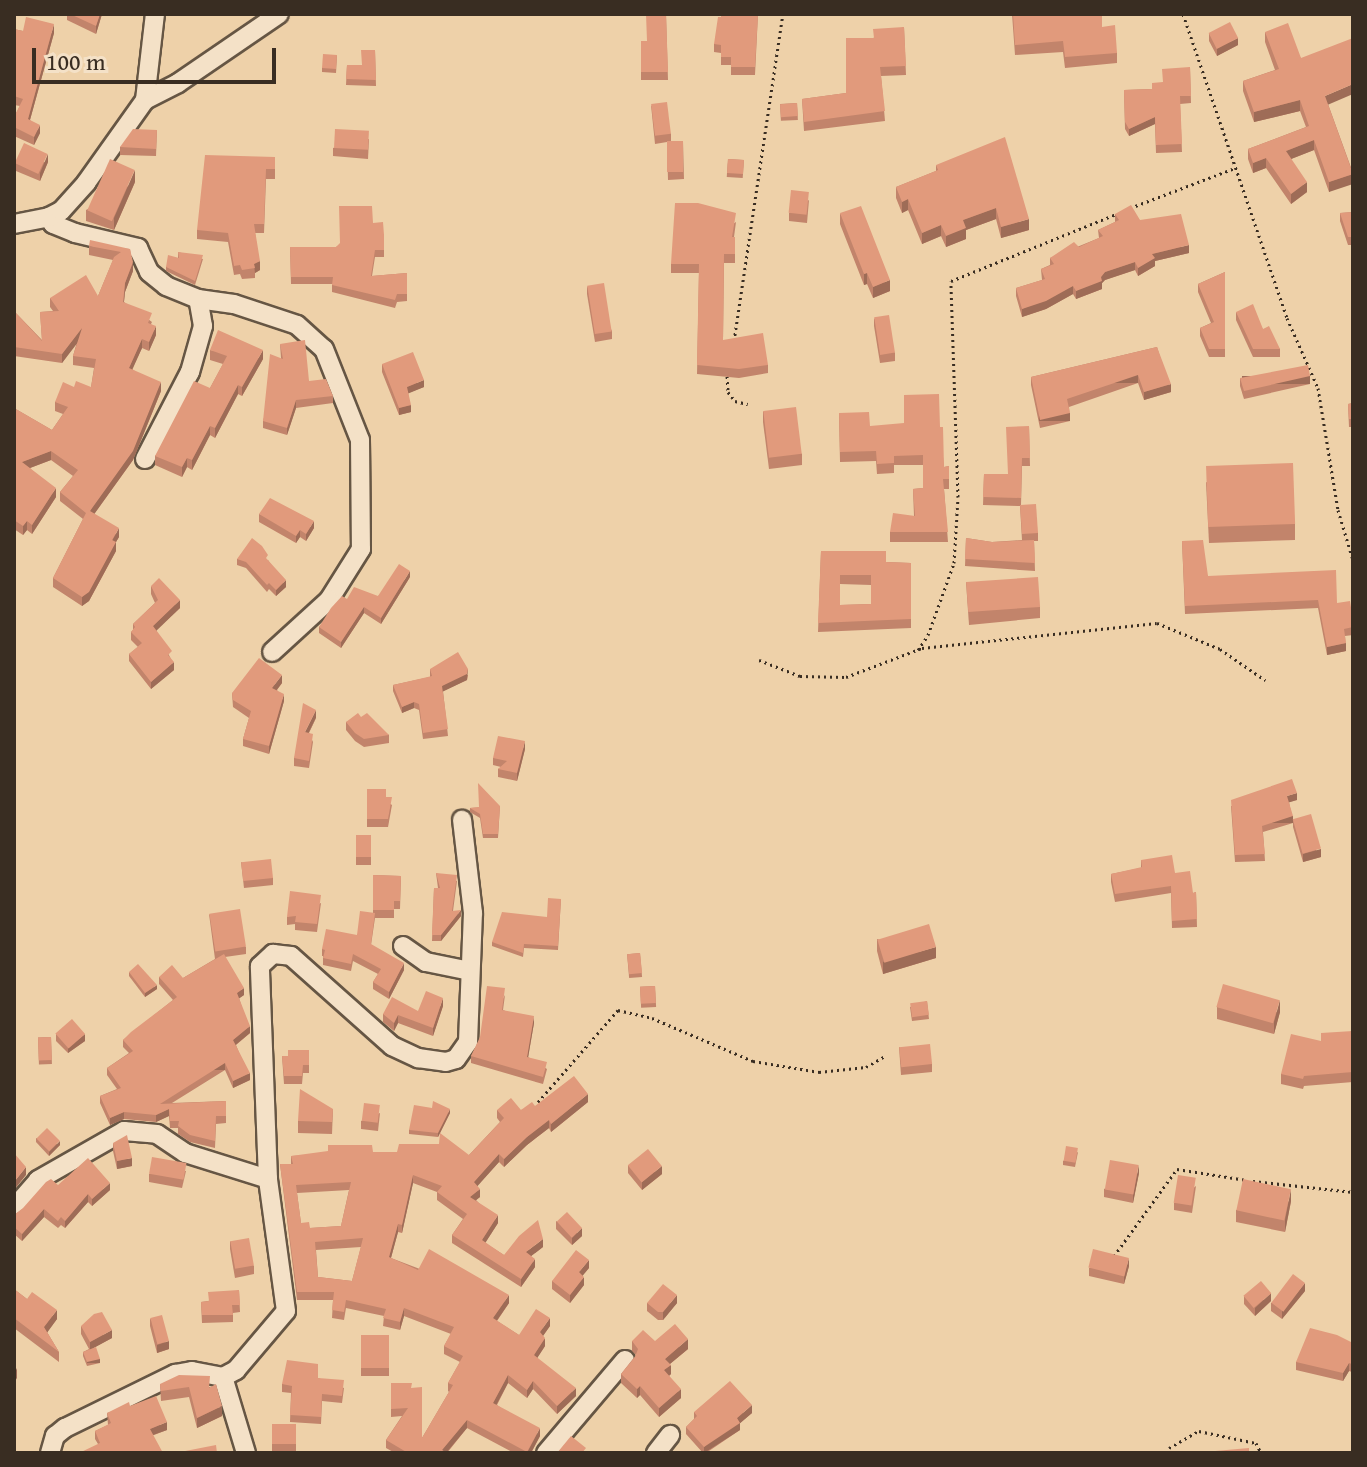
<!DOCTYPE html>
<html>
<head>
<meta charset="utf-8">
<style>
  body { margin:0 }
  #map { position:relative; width:1367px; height:1467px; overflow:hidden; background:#eed1a9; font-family:"Gentium Book Plus",serif }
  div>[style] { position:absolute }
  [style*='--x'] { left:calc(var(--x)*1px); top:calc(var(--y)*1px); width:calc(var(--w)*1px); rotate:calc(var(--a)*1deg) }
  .path>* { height:3px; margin-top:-1.5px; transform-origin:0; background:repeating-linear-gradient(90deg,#392d22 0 2px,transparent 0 6px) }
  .roads { filter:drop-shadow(2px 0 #665644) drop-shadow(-2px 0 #665644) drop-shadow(0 2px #665644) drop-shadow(0 -2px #665644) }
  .minor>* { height:18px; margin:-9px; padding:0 9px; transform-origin:9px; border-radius:9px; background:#f4e1c7 }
  .wall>* { inset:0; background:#c2846b; transform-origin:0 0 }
  .shaded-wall>* { inset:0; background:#9e6c57; transform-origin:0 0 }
  .building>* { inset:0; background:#e19a7c; transform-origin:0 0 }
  span { translate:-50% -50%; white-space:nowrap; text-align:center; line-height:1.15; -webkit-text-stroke:6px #f4e1c7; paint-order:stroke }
  .frame { position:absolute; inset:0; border:16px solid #392d22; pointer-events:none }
  .scale { position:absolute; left:32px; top:48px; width:244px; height:36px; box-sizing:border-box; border:4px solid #392d22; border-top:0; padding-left:10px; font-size:24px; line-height:28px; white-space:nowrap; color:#392d22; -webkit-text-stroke:6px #f4e1c7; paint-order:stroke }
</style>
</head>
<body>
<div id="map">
  <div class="path">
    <i style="--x:1183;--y:14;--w:321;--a:71.1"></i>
    <i style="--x:1287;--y:318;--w:77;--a:66.1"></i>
    <i style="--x:1318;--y:388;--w:124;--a:80.7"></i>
    <i style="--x:1338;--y:510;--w:52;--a:73.3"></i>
    <i style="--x:1130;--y:208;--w:112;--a:-20.9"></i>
    <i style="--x:734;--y:341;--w:331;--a:-81.5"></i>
    <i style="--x:727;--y:376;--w:16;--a:86"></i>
    <i style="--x:728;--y:392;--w:11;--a:52"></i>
    <i style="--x:735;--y:401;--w:13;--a:13"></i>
    <i style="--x:918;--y:650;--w:18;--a:-56"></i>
    <i style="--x:928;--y:635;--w:77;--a:-70.1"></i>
    <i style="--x:954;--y:563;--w:66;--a:-86.5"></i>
    <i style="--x:958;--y:497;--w:216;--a:-91.9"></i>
    <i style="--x:951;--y:281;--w:178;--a:-22.1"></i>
    <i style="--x:759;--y:660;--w:44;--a:21.3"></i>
    <i style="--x:800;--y:676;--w:46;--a:1.2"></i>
    <i style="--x:846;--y:677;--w:81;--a:-20.9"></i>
    <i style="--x:922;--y:648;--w:236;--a:-6.1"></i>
    <i style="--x:1157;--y:623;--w:68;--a:22.4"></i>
    <i style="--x:1220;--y:649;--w:55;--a:34.6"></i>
    <i style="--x:538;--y:1102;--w:122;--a:-49"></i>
    <i style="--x:618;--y:1010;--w:35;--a:13"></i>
    <i style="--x:652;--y:1018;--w:110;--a:23.1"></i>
    <i style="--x:753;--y:1061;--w:67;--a:9.5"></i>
    <i style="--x:819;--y:1072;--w:47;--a:-6.1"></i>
    <i style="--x:866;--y:1067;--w:22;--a:-30"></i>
    <i style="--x:1253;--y:1181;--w:101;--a:6.3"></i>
    <i style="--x:1114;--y:1256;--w:107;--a:-54.1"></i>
    <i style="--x:1177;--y:1169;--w:70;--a:9.1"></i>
    <i style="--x:1169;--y:1453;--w:5;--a:-90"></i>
    <i style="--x:1169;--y:1448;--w:34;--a:-30"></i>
    <i style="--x:1199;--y:1431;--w:58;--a:11.9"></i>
    <i style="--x:1256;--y:1443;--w:11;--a:63"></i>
  </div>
  <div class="roads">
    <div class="minor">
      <i style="--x:145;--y:100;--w:87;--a:-83.4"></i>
      <i style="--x:49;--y:217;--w:8;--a:60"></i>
      <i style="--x:53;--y:224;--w:24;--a:22"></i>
      <i style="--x:75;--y:233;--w:65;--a:13.4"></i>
      <i style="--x:138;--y:248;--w:26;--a:65"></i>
      <i style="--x:149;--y:272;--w:22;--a:39"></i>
      <i style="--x:166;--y:286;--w:35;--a:22"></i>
      <i style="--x:198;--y:299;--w:36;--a:8"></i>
      <i style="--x:234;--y:304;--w:66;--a:18.4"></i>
      <i style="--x:297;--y:325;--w:36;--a:42"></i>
      <i style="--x:324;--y:349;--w:98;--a:68.4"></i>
      <i style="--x:360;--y:440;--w:109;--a:89.5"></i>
      <i style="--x:361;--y:549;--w:60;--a:122.1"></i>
      <i style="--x:329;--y:600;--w:77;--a:137.6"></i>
      <i style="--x:14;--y:224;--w:36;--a:-11"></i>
      <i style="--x:49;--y:217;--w:13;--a:-27"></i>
      <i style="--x:61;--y:211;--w:38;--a:-48"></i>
      <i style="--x:86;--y:183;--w:102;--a:-54.6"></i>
      <i style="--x:145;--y:100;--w:37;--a:-27"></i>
      <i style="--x:178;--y:83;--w:122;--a:-34.3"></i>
      <i style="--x:145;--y:459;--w:98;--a:-62.7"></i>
      <i style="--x:190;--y:372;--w:48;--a:-74.2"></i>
      <i style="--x:203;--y:326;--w:27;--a:-100"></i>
      <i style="--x:403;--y:946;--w:28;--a:35"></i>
      <i style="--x:426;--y:962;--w:45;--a:11.6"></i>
      <i style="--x:14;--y:1208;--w:37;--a:-49"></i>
      <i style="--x:38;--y:1180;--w:99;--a:-29.7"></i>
      <i style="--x:124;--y:1131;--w:33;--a:5"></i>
      <i style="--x:157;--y:1134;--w:34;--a:34"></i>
      <i style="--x:185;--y:1153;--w:87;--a:17.4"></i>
      <i style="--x:50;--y:1453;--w:18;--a:-74"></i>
      <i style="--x:55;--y:1436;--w:13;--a:-39"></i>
      <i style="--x:65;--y:1428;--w:123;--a:-26.1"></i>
      <i style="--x:175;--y:1374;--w:17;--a:-10"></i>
      <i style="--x:192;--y:1371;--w:32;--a:11"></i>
      <i style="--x:246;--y:1453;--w:79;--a:-106.8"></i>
      <i style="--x:223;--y:1377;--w:15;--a:-28"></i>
      <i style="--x:236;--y:1370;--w:77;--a:-49.7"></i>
      <i style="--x:286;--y:1311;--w:133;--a:-97.8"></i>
      <i style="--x:268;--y:1179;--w:213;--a:-92.2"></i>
      <i style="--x:260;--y:966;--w:18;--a:-43"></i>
      <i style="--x:273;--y:954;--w:18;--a:6"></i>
      <i style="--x:291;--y:956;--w:135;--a:41.7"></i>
      <i style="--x:392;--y:1046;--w:29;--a:25"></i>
      <i style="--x:418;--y:1058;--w:28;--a:8"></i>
      <i style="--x:446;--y:1062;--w:10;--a:-17"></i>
      <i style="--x:456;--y:1059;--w:21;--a:-55"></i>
      <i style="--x:468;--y:1042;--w:129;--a:-87.8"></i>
      <i style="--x:473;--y:913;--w:94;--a:-96.7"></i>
      <i style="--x:546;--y:1453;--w:122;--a:-49.7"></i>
      <i style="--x:656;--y:1453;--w:23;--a:-52"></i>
    </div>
  </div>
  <div class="wall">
    <i style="clip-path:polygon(67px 14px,102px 14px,96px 34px,67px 20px)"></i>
    <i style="clip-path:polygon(666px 14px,668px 80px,641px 80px,641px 41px,647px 41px)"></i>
    <i style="clip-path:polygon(758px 14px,755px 75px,731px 75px,731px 65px,721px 65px,721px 53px,714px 52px,714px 44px)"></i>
    <i style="clip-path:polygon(1012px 14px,1102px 14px,1102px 27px,1117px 53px,1117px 63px,1065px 68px,1063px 52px,1015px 55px)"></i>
    <i style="clip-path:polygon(904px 27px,906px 75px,881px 76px,885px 121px,804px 131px,802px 99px,846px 93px,873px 38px)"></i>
    <i style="clip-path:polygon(14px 29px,23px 31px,54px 33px,30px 120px,40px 133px,34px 145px,14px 136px,14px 117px,20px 106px,14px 105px)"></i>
    <i style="clip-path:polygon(1265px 32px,1301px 58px,1328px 104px,1353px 173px,1329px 192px,1314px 150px,1291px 159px,1307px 192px,1291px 204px,1266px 168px,1253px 173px,1248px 159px,1248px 149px,1306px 127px,1300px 111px,1254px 122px,1243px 91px,1243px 81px,1275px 70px,1265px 42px)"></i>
    <i style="clip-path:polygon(1209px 33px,1238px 45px,1217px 56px,1209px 41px)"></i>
    <i style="clip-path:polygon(375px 50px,376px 86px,346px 85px,347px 65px,362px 65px)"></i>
    <i style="clip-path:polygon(337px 55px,336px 73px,322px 72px,322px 68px)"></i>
    <i style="clip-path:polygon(1190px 67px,1191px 103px,1180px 104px,1182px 152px,1156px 153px,1155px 124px,1129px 136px,1125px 129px,1124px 90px,1152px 89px)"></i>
    <i style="left:797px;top:103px;width:17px;height:17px;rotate:87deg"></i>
    <i style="clip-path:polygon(651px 105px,671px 134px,671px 141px,683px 141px,684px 179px,668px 180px,667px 142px,655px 144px)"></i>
    <i style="clip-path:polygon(157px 130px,156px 156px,120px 155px,120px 147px)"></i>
    <i style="clip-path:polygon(369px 139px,368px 159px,333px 156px,333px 148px)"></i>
    <i style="clip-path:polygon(275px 157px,275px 179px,266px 179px,264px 233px,255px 233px,260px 270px,255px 273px,255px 278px,242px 279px,240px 274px,234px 275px,228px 242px,197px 239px,197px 230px)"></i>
    <i style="left:728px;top:159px;width:16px;height:18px;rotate:4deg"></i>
    <i style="clip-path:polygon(48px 162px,40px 181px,16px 171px,16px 163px)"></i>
    <i style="clip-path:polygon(936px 165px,1029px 230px,1001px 238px,996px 219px,966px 230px,966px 239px,946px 247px,941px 236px,922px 244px,908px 210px,902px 213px,896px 198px,896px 187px,936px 171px)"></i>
    <i style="clip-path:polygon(135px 182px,114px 230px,86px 221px,86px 210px)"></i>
    <i style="clip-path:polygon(809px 200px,807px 223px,789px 221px,789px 213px)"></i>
    <i style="clip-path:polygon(1353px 212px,1353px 245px,1348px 245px,1340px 221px,1340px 213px)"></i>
    <i style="clip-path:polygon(840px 213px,890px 291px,873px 298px,867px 284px,864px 285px,840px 224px)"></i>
    <i style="clip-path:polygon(1115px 214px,1140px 220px,1189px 253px,1155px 261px,1155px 266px,1138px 276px,1135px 270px,1105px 280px,1102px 283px,1102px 289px,1076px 299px,1073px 294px,1046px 309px,1022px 317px,1016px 296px,1016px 288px,1042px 280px,1041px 269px,1050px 265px,1050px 258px,1099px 238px,1098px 230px,1115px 222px)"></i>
    <i style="clip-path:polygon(736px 222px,734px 237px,735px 237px,735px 263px,724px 263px,723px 340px,768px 365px,768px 373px,739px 378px,697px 374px,699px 273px,671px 273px,671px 264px)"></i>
    <i style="clip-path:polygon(373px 223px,384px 235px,384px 257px,375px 257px,372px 276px,407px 273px,407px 301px,397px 302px,395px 308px,332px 292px,332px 284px,291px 284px,290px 247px,336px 247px)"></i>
    <i style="clip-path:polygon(89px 246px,130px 249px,133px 271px,125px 292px,124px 302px,152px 322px,151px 324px,156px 335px,149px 351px,142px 348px,132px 369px,161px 391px,133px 460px,94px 514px,119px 537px,116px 542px,116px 551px,89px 601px,82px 606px,53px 587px,53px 578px,83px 519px,60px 501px,60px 492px,73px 476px,51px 460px,30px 468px,56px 497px,32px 534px,27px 530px,23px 535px,14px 529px,14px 408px,52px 430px,63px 414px,55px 411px,55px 402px,74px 387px,91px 387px,94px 368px,73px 365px,73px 356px,77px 342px,62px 363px,14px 356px,14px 311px,42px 340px,40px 312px,53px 311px,50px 307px,50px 298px,98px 296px,113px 260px,89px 255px)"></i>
    <i style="clip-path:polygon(178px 252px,203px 259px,195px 285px,166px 271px,166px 267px,178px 258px)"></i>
    <i style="clip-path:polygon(1225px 272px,1225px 357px,1209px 357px,1200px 336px,1200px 328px,1211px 323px,1198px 292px,1198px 284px)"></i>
    <i style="clip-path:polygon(587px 286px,612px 331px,612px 339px,595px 342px,587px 294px)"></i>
    <i style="clip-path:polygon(1236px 312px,1263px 329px,1280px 349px,1280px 357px,1253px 357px,1236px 320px)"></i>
    <i style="clip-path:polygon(874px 318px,895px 353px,895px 361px,880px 363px,874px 326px)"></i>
    <i style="clip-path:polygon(280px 344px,309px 381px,333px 396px,333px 403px,296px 408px,287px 435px,263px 428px,263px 421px,281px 358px)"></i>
    <i style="clip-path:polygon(1157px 347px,1171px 392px,1144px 400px,1138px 383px,1069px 407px,1070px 421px,1040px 428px,1031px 385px,1031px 377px)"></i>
    <i style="clip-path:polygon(210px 350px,263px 359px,242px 396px,238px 394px,215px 438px,210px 435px,192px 470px,187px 467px,182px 477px,155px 465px,155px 456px,210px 388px,223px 364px,210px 360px)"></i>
    <i style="clip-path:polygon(382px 364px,424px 387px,408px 393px,411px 412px,399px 415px,382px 372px)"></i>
    <i style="clip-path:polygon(1240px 378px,1310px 384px,1244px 399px,1240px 386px)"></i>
    <i style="clip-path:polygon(1353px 403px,1353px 427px,1349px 427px,1348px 404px)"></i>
    <i style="clip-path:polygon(763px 411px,802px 454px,802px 465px,769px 469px,763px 422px)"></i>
    <i style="clip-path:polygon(839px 413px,870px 426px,940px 427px,944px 467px,949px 466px,949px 489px,944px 489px,948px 542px,890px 542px,890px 532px,914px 516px,913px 489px,923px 488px,923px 465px,894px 465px,894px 473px,877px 474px,876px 461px,840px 462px)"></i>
    <i style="clip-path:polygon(1029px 426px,1030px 466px,1022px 466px,1021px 505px,1038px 533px,1038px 541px,1034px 541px,1035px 571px,965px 566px,966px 538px,992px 542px,1022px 540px,1020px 506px,983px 505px,984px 474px,1008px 474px)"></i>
    <i style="clip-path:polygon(1206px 482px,1295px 524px,1295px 540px,1209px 543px)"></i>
    <i style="clip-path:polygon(259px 514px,314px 528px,306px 541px,300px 537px,296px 543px,259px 522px)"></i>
    <i style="clip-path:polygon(1182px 541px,1208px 576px,1337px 603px,1353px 620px,1353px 635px,1345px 636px,1346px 651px,1327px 655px,1318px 608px,1185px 614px)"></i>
    <i style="clip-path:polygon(evenodd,821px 551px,886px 562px,911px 563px,911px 628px,818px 632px,821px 551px,840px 584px,871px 585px,871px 604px,840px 605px,840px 584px)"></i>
    <i style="clip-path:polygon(237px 559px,268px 560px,286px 587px,276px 596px,269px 589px,267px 592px,246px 568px,237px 565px)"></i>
    <i style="clip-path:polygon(410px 577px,381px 624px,364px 613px,341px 648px,319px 633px,319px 627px,347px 599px,378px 596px)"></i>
    <i style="clip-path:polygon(966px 582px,1040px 607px,1040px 618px,969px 625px)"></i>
    <i style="clip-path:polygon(151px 586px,180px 608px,156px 630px,171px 659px,174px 670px,151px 689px,129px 661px,129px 654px,138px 647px,131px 640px,131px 632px,133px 630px,133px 624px,155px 603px,151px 594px)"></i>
    <i style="clip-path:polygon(430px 669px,468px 675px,467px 680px,443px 691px,448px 736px,423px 739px,419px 710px,414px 708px,402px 713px,393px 691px,393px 685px,430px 677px)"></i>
    <i style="clip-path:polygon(282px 683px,277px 690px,284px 701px,269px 754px,243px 746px,243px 739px,249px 718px,233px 707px,232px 693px)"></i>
    <i style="clip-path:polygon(361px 717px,389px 735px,389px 743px,364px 747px,355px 741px,346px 730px,346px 722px)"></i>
    <i style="clip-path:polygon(316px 718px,309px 733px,313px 742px,309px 768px,294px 766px,294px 758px)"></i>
    <i style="clip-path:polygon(525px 749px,517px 781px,498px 777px,498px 769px,501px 767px,493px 765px,493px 758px)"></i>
    <i style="clip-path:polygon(367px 789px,392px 805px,388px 827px,367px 827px)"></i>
    <i style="clip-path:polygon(1297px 800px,1289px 802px,1293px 823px,1263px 832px,1265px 861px,1235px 862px,1231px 806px)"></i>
    <i style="clip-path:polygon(500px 806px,498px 838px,483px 838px,480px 818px,470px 812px,470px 808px)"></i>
    <i style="clip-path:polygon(1293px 819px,1321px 857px,1303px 862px,1293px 827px)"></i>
    <i style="left:356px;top:835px;width:15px;height:30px"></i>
    <i style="clip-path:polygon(1141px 860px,1175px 873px,1193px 893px,1196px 892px,1197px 927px,1172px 928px,1171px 893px,1115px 902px,1111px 882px,1111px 874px,1141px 868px)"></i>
    <i style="clip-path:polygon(241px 862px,273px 878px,273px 885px,244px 888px)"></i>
    <i style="clip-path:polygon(436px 873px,457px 881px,453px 911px,461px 916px,441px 941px,432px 941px,434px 888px,438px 888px)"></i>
    <i style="clip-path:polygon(373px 875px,401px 876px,400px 909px,394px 909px,394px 918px,375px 918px,371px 945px,404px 970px,389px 999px,373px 989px,373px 982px,378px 974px,353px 961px,351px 971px,323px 965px,323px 956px,322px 956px,322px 949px,357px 935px,373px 913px)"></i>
    <i style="clip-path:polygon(561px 899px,558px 950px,524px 948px,523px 957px,492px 946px,492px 942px,547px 917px)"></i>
    <i style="clip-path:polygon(321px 903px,317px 932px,295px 930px,295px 924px,287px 925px,287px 917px)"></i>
    <i style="clip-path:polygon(209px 914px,246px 947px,246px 954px,225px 957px,244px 995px,239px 998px,250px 1033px,236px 1045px,250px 1080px,233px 1088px,225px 1070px,172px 1103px,226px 1101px,226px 1123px,216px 1124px,215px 1148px,190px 1142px,178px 1134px,178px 1128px,170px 1128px,169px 1116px,156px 1122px,124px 1119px,110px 1125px,100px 1103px,100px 1096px,117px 1089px,107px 1075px,107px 1068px,129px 1053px,123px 1047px,123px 1040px,173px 1000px,159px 984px,159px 977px,183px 978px,215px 959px)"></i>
    <i style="clip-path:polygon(877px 939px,936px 958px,883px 974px,877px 951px)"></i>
    <i style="left:640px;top:953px;width:24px;height:13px;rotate:85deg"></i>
    <i style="clip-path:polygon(129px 972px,157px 989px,145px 997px,129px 976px)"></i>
    <i style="left:655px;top:986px;width:21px;height:15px;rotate:87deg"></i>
    <i style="clip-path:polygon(505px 995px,503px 1010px,534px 1023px,528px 1057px,547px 1069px,543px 1084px,471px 1063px,471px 1056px)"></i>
    <i style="clip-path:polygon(927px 1001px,929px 1019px,912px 1021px,910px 1007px)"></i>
    <i style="clip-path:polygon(443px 1006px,433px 1036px,398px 1023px,394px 1031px,383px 1022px,383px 1014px,418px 1011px)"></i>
    <i style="clip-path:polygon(1217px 1007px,1280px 1012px,1274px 1034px,1217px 1019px)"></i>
    <i style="clip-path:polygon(1353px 1031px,1353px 1082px,1304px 1086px,1303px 1089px,1281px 1084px,1281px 1074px,1321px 1041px)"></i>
    <i style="clip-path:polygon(56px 1034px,85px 1041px,68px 1053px,56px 1041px)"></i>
    <i style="left:51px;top:1037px;width:27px;height:13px;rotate:88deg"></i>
    <i style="clip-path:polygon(899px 1047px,932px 1064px,932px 1072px,901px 1075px)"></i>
    <i style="clip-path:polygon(309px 1050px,309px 1073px,303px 1073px,302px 1084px,284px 1084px,282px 1056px,288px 1056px)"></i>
    <i style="clip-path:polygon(evenodd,588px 1102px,551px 1132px,549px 1128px,527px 1145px,504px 1167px,499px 1162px,477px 1186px,480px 1197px,476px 1200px,498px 1223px,485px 1243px,504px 1255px,543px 1247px,531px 1256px,535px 1267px,521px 1287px,452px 1243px,452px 1235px,463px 1219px,437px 1200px,437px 1192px,413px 1183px,402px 1233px,398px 1232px,391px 1258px,509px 1303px,497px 1321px,519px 1335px,550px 1326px,543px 1336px,545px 1346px,537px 1358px,576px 1396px,557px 1414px,533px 1389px,527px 1398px,508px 1383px,497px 1405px,540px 1436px,531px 1453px,514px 1453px,467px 1428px,447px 1453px,395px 1453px,386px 1448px,386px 1440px,402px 1416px,391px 1417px,391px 1383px,411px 1388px,422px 1438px,449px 1392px,448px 1391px,448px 1383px,460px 1362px,444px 1354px,444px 1346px,451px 1334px,404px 1316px,400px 1330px,383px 1326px,384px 1316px,346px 1308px,344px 1320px,332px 1318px,333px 1300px,297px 1300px,280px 1164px,291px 1164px,291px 1156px,373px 1152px,469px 1155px,500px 1122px,497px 1118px,497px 1110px,521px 1110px,535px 1106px,588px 1102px,349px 1190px,341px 1226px,310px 1228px,301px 1223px,297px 1193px,349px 1190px,588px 1102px,361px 1247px,352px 1281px,318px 1277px,316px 1250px,361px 1247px)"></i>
    <i style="clip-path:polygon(432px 1108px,450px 1113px,438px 1137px,409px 1134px,409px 1130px)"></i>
    <i style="clip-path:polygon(333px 1109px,332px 1134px,298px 1133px,298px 1121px)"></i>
    <i style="clip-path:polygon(380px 1113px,378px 1131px,361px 1129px,361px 1121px)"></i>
    <i style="clip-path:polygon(36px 1138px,60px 1145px,49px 1156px,36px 1142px)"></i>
    <i style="clip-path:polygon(113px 1143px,132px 1166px,117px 1169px,113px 1151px)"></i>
    <i style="clip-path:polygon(1078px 1152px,1075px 1167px,1063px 1165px,1063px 1161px)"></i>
    <i style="clip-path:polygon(628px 1165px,662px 1174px,642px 1190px,628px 1173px)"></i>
    <i style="clip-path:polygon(186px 1171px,182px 1188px,149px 1182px,149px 1174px)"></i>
    <i style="clip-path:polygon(1139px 1173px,1133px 1203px,1104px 1197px,1104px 1189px)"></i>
    <i style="clip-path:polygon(58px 1185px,110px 1190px,92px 1206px,88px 1202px,65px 1228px,61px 1225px,58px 1228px,44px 1217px,22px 1241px,14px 1234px,14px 1215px)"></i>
    <i style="clip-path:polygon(1196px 1186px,1192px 1213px,1174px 1210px,1174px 1203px)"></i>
    <i style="clip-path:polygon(1291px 1201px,1285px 1232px,1236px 1222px,1236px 1210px)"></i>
    <i style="clip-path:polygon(556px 1221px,582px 1236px,572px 1245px,556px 1229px)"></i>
    <i style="clip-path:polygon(230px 1241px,254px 1266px,254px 1274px,235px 1278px,230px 1249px)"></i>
    <i style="clip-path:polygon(1129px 1266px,1124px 1284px,1089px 1276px,1089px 1268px)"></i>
    <i style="clip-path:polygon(589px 1268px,582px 1276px,584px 1285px,570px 1303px,552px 1289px,552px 1281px)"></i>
    <i style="clip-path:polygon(14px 1289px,27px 1299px,57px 1319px,47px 1332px,59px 1352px,59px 1362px,14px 1328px)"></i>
    <i style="clip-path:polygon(239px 1290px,240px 1312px,233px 1313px,233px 1322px,202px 1323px,201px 1302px,208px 1301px)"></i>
    <i style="clip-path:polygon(1305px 1291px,1282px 1319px,1271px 1311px,1271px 1303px)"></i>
    <i style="clip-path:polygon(1244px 1296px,1271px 1301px,1255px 1316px,1244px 1304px)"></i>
    <i style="clip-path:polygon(647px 1303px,677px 1303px,663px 1320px,658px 1320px,647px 1311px)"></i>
    <i style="clip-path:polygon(150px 1318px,169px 1349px,157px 1353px,150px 1326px)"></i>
    <i style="clip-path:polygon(81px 1326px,112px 1338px,93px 1348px,100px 1363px,87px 1366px,83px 1356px,83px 1352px,89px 1349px,81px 1334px)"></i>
    <i style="left:361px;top:1335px;width:28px;height:41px"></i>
    <i style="clip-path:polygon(632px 1341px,655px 1341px,688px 1349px,670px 1364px,671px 1374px,669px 1376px,681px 1398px,659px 1417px,640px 1395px,637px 1398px,621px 1383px,621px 1374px,636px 1355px,632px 1351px)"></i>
    <i style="clip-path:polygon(1353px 1343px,1353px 1369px,1352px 1372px,1349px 1371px,1343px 1381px,1296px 1370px,1296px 1362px)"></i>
    <i style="clip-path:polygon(318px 1378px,344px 1388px,342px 1403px,322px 1401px,321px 1424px,290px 1422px,291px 1393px,282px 1392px,282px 1384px)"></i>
    <i style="clip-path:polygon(160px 1384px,210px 1387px,222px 1416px,197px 1428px,189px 1397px,161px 1401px)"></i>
    <i style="clip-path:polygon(130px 1406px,167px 1430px,154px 1435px,98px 1444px,95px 1439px,95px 1431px,108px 1425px,107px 1413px)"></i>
    <i style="clip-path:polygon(694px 1412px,752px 1413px,740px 1423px,740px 1430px,706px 1453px,703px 1453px,686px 1434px,686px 1427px,694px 1419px)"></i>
    <i style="left:272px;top:1424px;width:24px;height:28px"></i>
  </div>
  <div class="shaded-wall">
    <i style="clip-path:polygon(100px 14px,102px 14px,96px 34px,96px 26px)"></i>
    <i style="clip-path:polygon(54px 24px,54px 33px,28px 127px,28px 119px)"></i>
    <i style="clip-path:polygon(1238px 38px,1238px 45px,1217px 56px,1217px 48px)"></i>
    <i style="clip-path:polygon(1353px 84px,1353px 94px,1325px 106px,1325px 96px)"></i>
    <i style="clip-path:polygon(1300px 100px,1300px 111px,1254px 122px,1254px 112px)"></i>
    <i style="clip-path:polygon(1155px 117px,1155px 124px,1129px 136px,1129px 129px)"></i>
    <i style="clip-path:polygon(40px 125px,40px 133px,34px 145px,34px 137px)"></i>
    <i style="clip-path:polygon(1314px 140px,1314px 150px,1286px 161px,1286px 151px)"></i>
    <i style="clip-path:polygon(48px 154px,48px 162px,40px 181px,40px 173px)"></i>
    <i style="clip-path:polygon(1266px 158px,1266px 168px,1253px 173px,1253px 163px)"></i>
    <i style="clip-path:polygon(135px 170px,135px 182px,114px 230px,114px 218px)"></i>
    <i style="clip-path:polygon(1353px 174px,1353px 184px,1329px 192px,1329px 182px)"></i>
    <i style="clip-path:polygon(1307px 182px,1307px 192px,1291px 204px,1291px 194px)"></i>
    <i style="clip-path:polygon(908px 199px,908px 210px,902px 213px,902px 202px)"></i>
    <i style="clip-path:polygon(996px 208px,996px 219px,966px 230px,966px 239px,946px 247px,946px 236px,963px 220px)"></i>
    <i style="clip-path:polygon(1029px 219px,1029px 230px,1001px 238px,1001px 227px)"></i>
    <i style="clip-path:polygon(941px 225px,941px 236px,922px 244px,922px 233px)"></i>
    <i style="clip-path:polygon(1189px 245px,1189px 253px,1155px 261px,1155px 266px,1138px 276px,1138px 268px,1152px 254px)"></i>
    <i style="clip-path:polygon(260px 261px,260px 270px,255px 273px,254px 264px)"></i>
    <i style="clip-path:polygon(133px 262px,133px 271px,125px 292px,123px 310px,125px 283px)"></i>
    <i style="clip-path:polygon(1135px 262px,1135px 270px,1105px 280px,1102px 283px,1102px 289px,1076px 299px,1076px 291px,1101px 277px,1105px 272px)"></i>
    <i style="clip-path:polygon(867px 273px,867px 284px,864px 285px,864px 274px)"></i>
    <i style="clip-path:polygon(890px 280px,890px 291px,873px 298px,873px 287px)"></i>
    <i style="clip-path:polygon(1073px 286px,1073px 294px,1046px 309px,1022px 317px,1022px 309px)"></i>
    <i style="clip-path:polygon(156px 326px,156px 335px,149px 351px,149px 342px)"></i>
    <i style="clip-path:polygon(82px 328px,82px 337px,62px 363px,62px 354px)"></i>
    <i style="clip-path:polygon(142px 339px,142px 348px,129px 377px,129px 368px)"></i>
    <i style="clip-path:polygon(263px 350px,263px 359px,242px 396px,242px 387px)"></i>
    <i style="left:1138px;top:375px;width:8px;height:75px;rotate:90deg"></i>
    <i style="left:1310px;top:376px;width:8px;height:68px;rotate:90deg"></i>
    <i style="clip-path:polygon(424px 380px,424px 387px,407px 394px,407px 387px)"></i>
    <i style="clip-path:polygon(161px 382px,161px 391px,133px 460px,90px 520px,90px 511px)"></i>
    <i style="clip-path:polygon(1171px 384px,1171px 392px,1144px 400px,1144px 392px)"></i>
    <i style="clip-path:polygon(238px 385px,238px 394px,215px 438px,215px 428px)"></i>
    <i style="clip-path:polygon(296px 400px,296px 408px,287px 435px,287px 428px)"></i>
    <i style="clip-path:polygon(411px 405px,411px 412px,399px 415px,399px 408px)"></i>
    <i style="left:1070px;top:413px;width:8px;height:31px;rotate:90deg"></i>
    <i style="clip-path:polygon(210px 426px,210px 435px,192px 470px,192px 460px)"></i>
    <i style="clip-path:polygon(51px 451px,51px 460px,22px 471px,22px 462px)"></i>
    <i style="clip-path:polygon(187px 458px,187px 467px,182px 477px,182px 467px)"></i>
    <i style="clip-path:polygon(56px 488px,56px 497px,32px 534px,32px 525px)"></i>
    <i style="clip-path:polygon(27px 521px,27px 530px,23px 535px,23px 526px)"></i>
    <i style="clip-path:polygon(314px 521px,314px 528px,306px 541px,306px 534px)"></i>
    <i style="clip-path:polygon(119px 528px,119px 537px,116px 542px,116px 551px,89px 601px,82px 606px,82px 597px)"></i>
    <i style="clip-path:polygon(300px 530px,300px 537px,296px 543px,296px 536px)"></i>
    <i style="clip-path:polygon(410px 571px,410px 577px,381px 624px,381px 618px)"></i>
    <i style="clip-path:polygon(286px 580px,286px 587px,276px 596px,276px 590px)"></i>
    <i style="clip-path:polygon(180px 600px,180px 608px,153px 634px,153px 626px)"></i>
    <i style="clip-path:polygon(364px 607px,364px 613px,341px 648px,341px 642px)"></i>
    <i style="clip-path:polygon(1346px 643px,1346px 651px,1327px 655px,1327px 647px)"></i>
    <i style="clip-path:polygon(174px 662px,174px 670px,151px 689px,151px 682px)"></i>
    <i style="clip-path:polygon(468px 669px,467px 680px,442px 692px,442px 686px)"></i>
    <i style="clip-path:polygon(282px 675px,282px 683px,272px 696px,272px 688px)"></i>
    <i style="clip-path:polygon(284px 694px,284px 701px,269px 754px,269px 746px)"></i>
    <i style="clip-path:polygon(414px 702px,414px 708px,402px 713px,402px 707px)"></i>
    <i style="clip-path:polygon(316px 710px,316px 718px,305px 740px,305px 732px)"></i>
    <i style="clip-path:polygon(525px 741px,525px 749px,517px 781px,517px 773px)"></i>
    <i style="clip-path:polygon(1297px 793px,1297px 800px,1287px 803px,1287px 796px)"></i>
    <i style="left:1293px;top:816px;width:7px;height:33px;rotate:90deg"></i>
    <i style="clip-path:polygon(1321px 849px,1321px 857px,1303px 862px,1303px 854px)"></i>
    <i style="clip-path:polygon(461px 910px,461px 916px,441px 941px,441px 935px)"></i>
    <i style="clip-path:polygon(936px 947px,936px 958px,883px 974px,883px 962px)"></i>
    <i style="clip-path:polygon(404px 963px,404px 970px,389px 999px,389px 992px)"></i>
    <i style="clip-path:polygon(157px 985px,157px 989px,145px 997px,145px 993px)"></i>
    <i style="clip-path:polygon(244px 988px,244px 995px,237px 1000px,237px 993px)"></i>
    <i style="clip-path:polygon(443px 998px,443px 1006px,433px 1036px,433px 1028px)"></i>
    <i style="clip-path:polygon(1280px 1000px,1280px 1012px,1274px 1034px,1274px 1022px)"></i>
    <i style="clip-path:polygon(398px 1015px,398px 1023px,394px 1031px,394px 1023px)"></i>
    <i style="clip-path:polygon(534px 1016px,534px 1023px,527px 1064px,527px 1057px)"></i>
    <i style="clip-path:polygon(250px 1026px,250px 1033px,233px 1047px,233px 1040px)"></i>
    <i style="clip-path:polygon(85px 1034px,85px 1041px,68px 1053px,68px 1047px)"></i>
    <i style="left:225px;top:1063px;width:7px;height:77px;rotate:90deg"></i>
    <i style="clip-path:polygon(250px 1073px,250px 1080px,233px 1088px,233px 1081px)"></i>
    <i style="clip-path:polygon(588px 1094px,588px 1102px,551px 1132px,551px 1124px)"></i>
    <i style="clip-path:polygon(169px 1109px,169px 1116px,156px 1122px,156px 1115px)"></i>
    <i style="clip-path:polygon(450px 1109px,450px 1113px,438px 1137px,438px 1133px)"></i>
    <i style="clip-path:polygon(124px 1112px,124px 1119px,110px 1125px,110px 1118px)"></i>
    <i style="clip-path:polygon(549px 1120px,549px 1128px,527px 1145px,504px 1167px,504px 1159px,527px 1137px)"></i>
    <i style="clip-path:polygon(60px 1141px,60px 1145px,49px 1156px,49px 1152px)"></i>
    <i style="clip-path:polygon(499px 1154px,499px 1162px,474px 1190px,474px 1182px)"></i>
    <i style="clip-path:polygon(132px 1158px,132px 1166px,117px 1169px,117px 1161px)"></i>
    <i style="clip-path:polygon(1139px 1165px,1139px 1173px,1133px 1203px,1133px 1195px)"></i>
    <i style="clip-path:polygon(662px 1166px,662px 1174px,642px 1190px,642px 1182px)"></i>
    <i style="clip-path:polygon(26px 1167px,26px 1175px,14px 1190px,14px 1182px)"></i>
    <i style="clip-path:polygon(413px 1175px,413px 1183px,402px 1233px,402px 1225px)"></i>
    <i style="clip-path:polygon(110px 1183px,110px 1190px,92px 1206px,92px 1199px)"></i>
    <i style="clip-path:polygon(480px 1189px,480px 1197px,470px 1205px,470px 1197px)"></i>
    <i style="clip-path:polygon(1291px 1189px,1291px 1201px,1285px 1232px,1285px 1220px)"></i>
    <i style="clip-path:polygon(88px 1194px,88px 1202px,65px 1228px,65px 1221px)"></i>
    <i style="clip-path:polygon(44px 1209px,44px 1217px,22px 1241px,22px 1234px)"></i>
    <i style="clip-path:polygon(498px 1215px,498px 1223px,482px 1248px,482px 1240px)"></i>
    <i style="clip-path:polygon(398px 1224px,398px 1232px,389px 1265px,389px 1257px)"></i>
    <i style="clip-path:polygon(582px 1228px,582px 1236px,572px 1245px,572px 1238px)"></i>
    <i style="clip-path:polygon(543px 1239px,543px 1247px,526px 1260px,526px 1252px)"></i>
    <i style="clip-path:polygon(1129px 1258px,1129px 1266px,1124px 1284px,1124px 1276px)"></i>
    <i style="clip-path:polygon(535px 1259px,535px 1267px,521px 1287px,521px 1279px)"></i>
    <i style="clip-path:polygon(589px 1260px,589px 1268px,579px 1280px,579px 1272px)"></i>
    <i style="clip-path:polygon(584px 1277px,584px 1285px,570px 1303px,570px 1295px)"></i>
    <i style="clip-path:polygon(1305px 1283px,1305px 1291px,1282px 1319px,1282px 1311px)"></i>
    <i style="clip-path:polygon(1271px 1293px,1271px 1301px,1255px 1316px,1255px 1308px)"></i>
    <i style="clip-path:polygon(509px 1295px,509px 1303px,493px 1326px,493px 1318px)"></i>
    <i style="clip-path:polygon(677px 1295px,677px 1303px,663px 1320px,663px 1312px)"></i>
    <i style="clip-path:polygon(404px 1308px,404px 1316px,400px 1330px,400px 1322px)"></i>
    <i style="clip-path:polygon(57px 1310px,57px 1319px,44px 1337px,44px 1327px)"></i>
    <i style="clip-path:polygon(550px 1318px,550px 1326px,540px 1340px,540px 1332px)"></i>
    <i style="clip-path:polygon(112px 1330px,112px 1338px,90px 1350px,90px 1342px)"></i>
    <i style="clip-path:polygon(545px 1338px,545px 1346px,534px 1363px,534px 1355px)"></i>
    <i style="clip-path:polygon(688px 1339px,688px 1349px,665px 1368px,665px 1359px)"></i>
    <i style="clip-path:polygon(169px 1341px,169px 1349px,157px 1353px,157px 1345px)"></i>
    <i style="left:100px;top:1359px;width:4px;height:13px;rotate:90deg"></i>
    <i style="clip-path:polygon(1349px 1363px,1349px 1371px,1343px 1381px,1343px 1373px)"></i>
    <i style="clip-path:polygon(671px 1365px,671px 1374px,664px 1380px,664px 1370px)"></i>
    <i style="clip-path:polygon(17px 1368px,17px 1378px,14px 1383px,14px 1374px)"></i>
    <i style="clip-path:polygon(508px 1375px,508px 1383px,493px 1411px,493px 1403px)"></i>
    <i style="clip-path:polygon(533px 1381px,533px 1389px,527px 1398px,527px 1390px)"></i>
    <i style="clip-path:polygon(640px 1386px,640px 1395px,637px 1398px,637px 1389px)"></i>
    <i style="clip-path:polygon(576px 1388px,576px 1396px,557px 1414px,557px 1406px)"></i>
    <i style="clip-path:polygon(681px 1389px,681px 1398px,659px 1417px,659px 1408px)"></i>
    <i style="clip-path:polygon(752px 1405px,752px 1413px,738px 1425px,740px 1423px,740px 1430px,704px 1453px,704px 1447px)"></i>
    <i style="clip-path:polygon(222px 1406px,222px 1416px,197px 1428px,197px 1418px)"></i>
    <i style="clip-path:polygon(467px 1420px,467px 1428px,446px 1453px,442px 1450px)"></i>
    <i style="clip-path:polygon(167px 1422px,167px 1430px,150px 1436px,150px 1429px)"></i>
    <i style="clip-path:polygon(540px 1428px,540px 1436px,531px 1453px,527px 1453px)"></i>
  </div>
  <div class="building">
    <i style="clip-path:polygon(70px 14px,100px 14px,96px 26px)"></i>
    <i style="clip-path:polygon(646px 14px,666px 14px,668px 72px,641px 72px,641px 41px,647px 41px)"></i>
    <i style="clip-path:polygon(721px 14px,758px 14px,755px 67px,731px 67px,731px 57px,721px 57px,721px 45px,714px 44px,718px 17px,721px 17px)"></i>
    <i style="clip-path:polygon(1013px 14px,1102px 14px,1102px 27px,1115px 25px,1117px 53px,1065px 57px,1063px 41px,1015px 45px)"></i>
    <i style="clip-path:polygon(26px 17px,54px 24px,28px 119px,40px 125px,34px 137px,14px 127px,14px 117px,23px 99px,14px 96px,14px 29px,23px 31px)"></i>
    <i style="left:1230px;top:22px;width:18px;height:24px;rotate:63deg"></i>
    <i style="clip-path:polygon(1288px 23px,1301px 58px,1353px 38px,1353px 84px,1325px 96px,1353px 174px,1329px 182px,1314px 140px,1286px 151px,1307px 182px,1291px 194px,1266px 158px,1253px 163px,1248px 149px,1309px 126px,1300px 100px,1254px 112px,1243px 81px,1279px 69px,1265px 32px)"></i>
    <i style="clip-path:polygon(904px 27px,906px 66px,880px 67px,885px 111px,804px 122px,802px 99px,846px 93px,846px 38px,874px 38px,873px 29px)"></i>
    <i style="clip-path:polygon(361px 50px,375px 50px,376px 80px,346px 79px,347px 65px,362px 65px)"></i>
    <i style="left:323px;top:54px;width:14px;height:14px;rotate:4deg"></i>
    <i style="clip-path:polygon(1190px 67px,1191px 96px,1180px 96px,1182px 144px,1156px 145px,1155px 117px,1129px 129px,1125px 122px,1124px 90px,1152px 89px,1152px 83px,1163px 82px,1162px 69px)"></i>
    <i style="left:667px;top:102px;width:32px;height:16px;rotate:83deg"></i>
    <i style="left:797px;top:103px;width:13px;height:17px;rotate:86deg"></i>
    <i style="clip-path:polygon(133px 129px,157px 130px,156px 149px,120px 147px)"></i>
    <i style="left:335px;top:129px;width:34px;height:19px;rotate:3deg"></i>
    <i style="clip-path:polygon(1005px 137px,1029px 219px,1001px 227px,996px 208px,963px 220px,966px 228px,946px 236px,941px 225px,922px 233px,908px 199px,902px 202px,896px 187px,938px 170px,936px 165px)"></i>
    <i style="left:667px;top:141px;width:16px;height:31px"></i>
    <i style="left:24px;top:143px;width:26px;height:22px;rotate:25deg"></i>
    <i style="clip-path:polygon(205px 155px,275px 157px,275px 169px,266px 169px,264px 224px,254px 224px,260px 261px,254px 264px,255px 268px,242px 270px,240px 265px,234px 266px,228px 233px,197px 230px)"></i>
    <i style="left:110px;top:159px;width:27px;height:56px;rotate:24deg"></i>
    <i style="left:728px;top:159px;width:16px;height:14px;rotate:4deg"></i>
    <i style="left:791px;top:190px;width:18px;height:23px;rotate:6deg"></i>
    <i style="clip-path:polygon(675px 203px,698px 203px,736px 213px,732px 237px,735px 237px,735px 254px,724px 254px,723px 340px,763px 333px,768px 365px,739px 369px,697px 365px,699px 264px,671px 264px)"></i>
    <i style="clip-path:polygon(1131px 205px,1140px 220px,1181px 214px,1189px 245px,1152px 254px,1155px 258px,1138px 268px,1135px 262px,1105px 272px,1101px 277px,1102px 281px,1076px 291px,1073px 286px,1046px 301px,1022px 309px,1016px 288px,1045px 279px,1041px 269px,1054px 264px,1050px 258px,1074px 242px,1079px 247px,1103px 236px,1098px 230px,1119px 220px,1115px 214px)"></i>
    <i style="clip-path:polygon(339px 206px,372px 206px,373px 223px,383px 222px,384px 235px,384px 250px,375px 250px,371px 276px,407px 273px,407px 294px,397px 294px,395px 300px,332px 285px,333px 277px,291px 277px,290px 247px,336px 247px,340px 243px)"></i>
    <i style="clip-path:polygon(861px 206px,890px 280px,873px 287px,867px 273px,864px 274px,840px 213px)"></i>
    <i style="clip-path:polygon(1353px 212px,1353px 237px,1348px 237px,1340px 213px)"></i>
    <i style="clip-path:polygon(90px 240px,130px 249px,133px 262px,125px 283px,123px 302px,152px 313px,148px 323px,156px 326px,149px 342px,142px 339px,129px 368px,161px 382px,133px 451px,90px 511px,119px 528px,112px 540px,116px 542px,89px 592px,82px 597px,53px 578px,86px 513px,60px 492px,78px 470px,51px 451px,22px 462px,56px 488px,32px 525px,27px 521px,23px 526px,14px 520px,14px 504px,16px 500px,14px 498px,14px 408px,52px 430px,68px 407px,55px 402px,63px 382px,74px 387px,76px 381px,91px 387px,96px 359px,73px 356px,82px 328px,62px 354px,14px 347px,14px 311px,42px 341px,40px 312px,59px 311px,50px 298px,86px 275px,98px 296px,114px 257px,121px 252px,89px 246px)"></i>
    <i style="clip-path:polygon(178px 252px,203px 255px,195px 281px,166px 267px,168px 255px,179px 258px)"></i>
    <i style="clip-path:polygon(1225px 272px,1225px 349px,1209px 349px,1200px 328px,1214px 322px,1198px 284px)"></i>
    <i style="left:604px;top:283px;width:49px;height:17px;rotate:81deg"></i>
    <i style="clip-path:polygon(1253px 304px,1263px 329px,1269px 326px,1280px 349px,1253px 349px,1236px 312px)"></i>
    <i style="left:889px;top:315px;width:38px;height:15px;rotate:81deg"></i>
    <i style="clip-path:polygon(218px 330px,263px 350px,242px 387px,238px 385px,215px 428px,210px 426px,192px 460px,187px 458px,182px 467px,155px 456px,194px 381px,210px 388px,227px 356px,210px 350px)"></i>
    <i style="clip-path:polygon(305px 340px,309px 381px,326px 379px,333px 396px,296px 400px,287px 428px,263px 421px,270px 354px,283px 359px,280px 344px)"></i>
    <i style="clip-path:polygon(1157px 347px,1171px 384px,1144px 392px,1138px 375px,1067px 399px,1070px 413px,1040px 420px,1031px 377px)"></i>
    <i style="clip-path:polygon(413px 352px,424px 380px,407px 387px,411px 405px,399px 408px,382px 364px)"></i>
    <i style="clip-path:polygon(1308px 365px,1310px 376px,1244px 391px,1240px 378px)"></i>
    <i style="clip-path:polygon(939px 394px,940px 427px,943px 427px,944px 467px,949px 466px,949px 479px,943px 479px,948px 532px,890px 532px,893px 513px,915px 516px,913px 489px,923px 488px,923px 455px,894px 456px,894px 463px,877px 464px,876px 451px,840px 452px,839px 413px,869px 412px,870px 426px,904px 423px,904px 395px)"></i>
    <i style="clip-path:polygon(1353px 403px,1353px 419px,1349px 419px,1348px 404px)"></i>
    <i style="left:796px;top:407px;width:47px;height:33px;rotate:83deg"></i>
    <i style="clip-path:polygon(1029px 426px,1030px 458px,1022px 458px,1021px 498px,983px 497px,984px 474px,1008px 474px,1006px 427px)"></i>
    <i style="left:1293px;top:463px;width:61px;height:87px;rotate:88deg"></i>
    <i style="clip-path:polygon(270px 498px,314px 521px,306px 534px,300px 530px,296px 536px,259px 514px)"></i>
    <i style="left:1036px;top:504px;width:29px;height:16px;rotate:86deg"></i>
    <i style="clip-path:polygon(252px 538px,262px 546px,268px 555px,266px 558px,286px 580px,276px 590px,269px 583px,267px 585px,246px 562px,237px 559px)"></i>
    <i style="clip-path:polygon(966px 538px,992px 542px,1034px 540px,1035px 563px,965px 559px)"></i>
    <i style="clip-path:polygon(1203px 540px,1208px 576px,1336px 570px,1337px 603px,1350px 601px,1353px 620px,1353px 627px,1344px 629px,1346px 643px,1327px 647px,1318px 600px,1185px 606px,1182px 541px)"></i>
    <i style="clip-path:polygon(evenodd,821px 551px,886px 551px,886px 562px,911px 563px,911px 619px,818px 623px,821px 551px,840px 575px,871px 575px,871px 604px,840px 605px,840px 575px)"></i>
    <i style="clip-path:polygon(399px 564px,410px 571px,381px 618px,364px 607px,341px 642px,319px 627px,331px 608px,342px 596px,347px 599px,354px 587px,378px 596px)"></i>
    <i style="left:1038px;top:577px;width:30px;height:72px;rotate:86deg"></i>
    <i style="clip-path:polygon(159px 578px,180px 600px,153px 626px,172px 651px,168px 655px,174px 662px,151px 682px,129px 654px,142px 643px,131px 632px,135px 627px,133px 624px,158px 600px,151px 586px)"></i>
    <i style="clip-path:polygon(458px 652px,468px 669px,467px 674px,442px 686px,448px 729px,423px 733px,419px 704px,414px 702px,402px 707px,393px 685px,432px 676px,430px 669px)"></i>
    <i style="clip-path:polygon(259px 658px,282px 675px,272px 688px,284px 694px,269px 746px,243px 739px,251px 711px,233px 700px,232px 693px)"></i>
    <i style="clip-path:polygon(303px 703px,316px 710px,305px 732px,313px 734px,309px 761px,294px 758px)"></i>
    <i style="clip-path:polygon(358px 713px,361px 717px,367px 713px,389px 735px,364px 739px,355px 733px,346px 722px)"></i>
    <i style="clip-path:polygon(498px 736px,525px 741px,517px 773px,498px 769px,507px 761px,493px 758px)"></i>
    <i style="clip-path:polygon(1292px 779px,1297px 793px,1287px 796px,1293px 816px,1262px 826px,1265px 854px,1235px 855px,1231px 800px)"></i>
    <i style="clip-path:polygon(478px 783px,500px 806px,498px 834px,483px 834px,480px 814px,470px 808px,479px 807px)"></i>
    <i style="clip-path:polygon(367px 789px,386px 789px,386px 797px,392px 797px,388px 819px,367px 819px)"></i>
    <i style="left:1311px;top:814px;width:36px;height:19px;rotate:74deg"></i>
    <i style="left:356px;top:835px;width:15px;height:22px"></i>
    <i style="clip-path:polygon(1172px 855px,1175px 873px,1190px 871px,1193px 893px,1196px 892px,1197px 919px,1172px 921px,1171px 886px,1115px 894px,1111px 874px,1142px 867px,1141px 860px)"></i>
    <i style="left:271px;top:859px;width:19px;height:30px;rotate:84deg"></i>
    <i style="clip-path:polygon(436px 873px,457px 875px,452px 911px,461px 910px,441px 935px,432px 935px,434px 888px,440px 888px)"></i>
    <i style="clip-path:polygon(373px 875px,401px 876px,400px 901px,394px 901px,394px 910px,373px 910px)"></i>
    <i style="clip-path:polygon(290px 891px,321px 895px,317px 924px,295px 922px,296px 916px,287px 917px)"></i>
    <i style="clip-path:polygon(548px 898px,561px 899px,558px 946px,524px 944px,523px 953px,492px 942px,502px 912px,547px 917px)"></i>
    <i style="left:240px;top:909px;width:38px;height:31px;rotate:81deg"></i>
    <i style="clip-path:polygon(360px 911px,375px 913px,371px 944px,404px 963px,389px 992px,373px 982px,381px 969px,353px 954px,351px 964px,323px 958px,325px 950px,322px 949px,326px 929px,357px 935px)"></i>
    <i style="left:929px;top:924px;width:24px;height:54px;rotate:73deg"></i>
    <i style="left:640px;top:953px;width:20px;height:13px;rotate:84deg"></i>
    <i style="clip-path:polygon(224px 954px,244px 988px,237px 993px,250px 1026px,233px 1040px,250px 1073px,233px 1081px,225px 1063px,160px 1104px,226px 1101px,226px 1116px,216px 1116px,215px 1141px,190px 1135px,178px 1126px,179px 1121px,170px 1121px,169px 1109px,156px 1115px,124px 1112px,110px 1118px,100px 1096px,121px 1088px,107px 1068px,133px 1051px,123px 1040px,131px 1032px,177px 997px,159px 977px,172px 965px,183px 978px)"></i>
    <i style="clip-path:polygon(138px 964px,157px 985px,145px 993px,129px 972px)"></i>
    <i style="left:1223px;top:984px;width:59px;height:24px;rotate:16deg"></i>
    <i style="clip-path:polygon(487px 986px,505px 988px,502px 1010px,534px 1016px,527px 1057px,547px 1062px,543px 1077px,471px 1056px,480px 1037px)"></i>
    <i style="left:655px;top:986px;width:17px;height:15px;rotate:87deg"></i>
    <i style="clip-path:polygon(426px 991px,443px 998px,433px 1028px,398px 1015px,394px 1023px,383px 1014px,392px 997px,418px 1011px)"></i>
    <i style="left:927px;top:1001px;width:14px;height:17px;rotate:82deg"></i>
    <i style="left:72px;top:1019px;width:20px;height:22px;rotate:49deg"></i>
    <i style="clip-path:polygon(1353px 1031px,1353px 1072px,1304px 1076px,1303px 1079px,1281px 1074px,1291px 1034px,1321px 1041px,1321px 1033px)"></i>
    <i style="left:51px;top:1037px;width:23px;height:13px;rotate:88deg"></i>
    <i style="left:930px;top:1044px;width:20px;height:31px;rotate:84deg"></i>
    <i style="clip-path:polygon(288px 1050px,309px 1050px,309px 1065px,303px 1065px,302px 1076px,284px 1076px,282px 1056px,288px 1056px)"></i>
    <i style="clip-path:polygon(evenodd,574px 1076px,588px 1094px,551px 1124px,549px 1120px,527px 1137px,504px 1159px,499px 1154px,474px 1182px,480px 1189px,470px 1197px,498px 1215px,482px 1240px,504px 1255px,519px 1236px,538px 1220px,543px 1239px,526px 1252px,535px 1259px,521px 1279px,452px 1235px,467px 1214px,437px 1192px,442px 1186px,413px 1175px,402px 1225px,398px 1224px,389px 1257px,418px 1270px,429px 1249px,509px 1295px,493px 1318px,519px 1335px,536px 1309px,550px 1318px,540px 1332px,545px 1338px,534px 1355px,576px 1388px,557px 1406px,533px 1381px,527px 1390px,508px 1375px,493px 1403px,540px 1428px,527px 1452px,467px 1420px,442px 1450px,447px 1453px,408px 1453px,386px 1440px,408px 1408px,391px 1409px,391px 1383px,412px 1383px,411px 1388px,422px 1387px,422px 1438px,453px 1385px,448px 1383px,463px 1356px,444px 1346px,454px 1327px,404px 1308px,400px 1322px,383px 1318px,386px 1309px,346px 1300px,344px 1312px,332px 1310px,334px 1292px,297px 1292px,280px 1164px,293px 1164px,291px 1156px,328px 1151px,328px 1145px,372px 1145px,373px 1152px,397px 1152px,399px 1144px,439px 1144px,440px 1133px,469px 1155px,504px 1118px,497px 1110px,511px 1098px,521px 1110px,532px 1102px,535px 1106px,574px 1076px,351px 1182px,341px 1226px,310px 1228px,309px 1222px,301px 1223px,296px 1185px,351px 1182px,574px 1076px,363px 1238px,352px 1281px,318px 1277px,315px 1242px,363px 1238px)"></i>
    <i style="clip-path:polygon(300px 1089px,333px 1109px,332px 1122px,298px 1121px)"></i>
    <i style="clip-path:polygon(433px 1101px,450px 1109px,438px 1133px,409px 1130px,414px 1105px,432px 1108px)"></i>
    <i style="left:364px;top:1103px;width:16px;height:18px;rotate:7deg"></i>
    <i style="left:47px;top:1128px;width:18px;height:15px;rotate:45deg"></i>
    <i style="clip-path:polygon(127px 1135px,132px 1158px,117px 1161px,113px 1143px)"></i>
    <i style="left:1066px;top:1146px;width:12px;height:15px;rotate:9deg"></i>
    <i style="left:648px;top:1149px;width:22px;height:26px;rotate:51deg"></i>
    <i style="clip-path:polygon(14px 1153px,26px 1167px,14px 1182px)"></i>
    <i style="left:152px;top:1157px;width:35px;height:17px;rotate:10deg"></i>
    <i style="clip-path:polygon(88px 1158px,110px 1183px,92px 1199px,88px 1194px,65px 1221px,61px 1217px,58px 1221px,44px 1209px,22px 1234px,14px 1227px,14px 1215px,23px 1208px,46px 1182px,51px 1179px,58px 1185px)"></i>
    <i style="left:1110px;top:1160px;width:29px;height:30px;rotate:10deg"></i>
    <i style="left:1178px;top:1175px;width:18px;height:28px;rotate:9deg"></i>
    <i style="left:1243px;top:1179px;width:49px;height:32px;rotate:12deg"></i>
    <i style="left:567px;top:1212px;width:22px;height:14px;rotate:47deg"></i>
    <i style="left:249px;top:1238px;width:28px;height:19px;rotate:80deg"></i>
    <i style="left:1093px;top:1249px;width:37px;height:19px;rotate:14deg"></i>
    <i style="clip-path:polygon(576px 1250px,589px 1260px,579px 1272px,584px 1277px,570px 1295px,552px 1281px)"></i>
    <i style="left:1293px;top:1274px;width:15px;height:36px;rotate:37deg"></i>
    <i style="left:1261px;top:1281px;width:16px;height:23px;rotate:50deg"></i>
    <i style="clip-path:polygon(663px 1284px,677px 1295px,663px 1312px,658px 1312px,647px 1303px)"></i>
    <i style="clip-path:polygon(14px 1289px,27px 1299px,32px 1292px,57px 1310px,44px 1327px,59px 1352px,14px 1318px)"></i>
    <i style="clip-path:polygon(239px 1290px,240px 1305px,232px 1305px,233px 1315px,202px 1315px,201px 1302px,209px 1301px,208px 1292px)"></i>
    <i style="clip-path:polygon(102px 1312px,112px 1330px,90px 1342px,81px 1326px,94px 1314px)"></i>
    <i style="left:162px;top:1315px;width:27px;height:12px;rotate:75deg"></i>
    <i style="clip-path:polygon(675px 1324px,688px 1339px,665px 1359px,671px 1365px,664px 1370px,681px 1389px,659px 1408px,640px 1386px,637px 1389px,621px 1374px,635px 1357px,638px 1349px,632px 1341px,643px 1330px,655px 1341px)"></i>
    <i style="clip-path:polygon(1310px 1328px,1337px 1335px,1353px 1343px,1352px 1364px,1349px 1363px,1343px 1373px,1296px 1362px)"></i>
    <i style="left:361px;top:1335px;width:28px;height:33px"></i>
    <i style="clip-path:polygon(96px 1347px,100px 1359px,87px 1362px,83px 1352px)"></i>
    <i style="clip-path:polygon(287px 1360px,318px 1364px,318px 1378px,344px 1380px,342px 1396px,322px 1394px,321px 1417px,290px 1415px,292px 1386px,282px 1384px)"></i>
    <i style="clip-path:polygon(179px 1375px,210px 1376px,209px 1388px,216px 1384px,222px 1406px,197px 1418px,189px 1387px,161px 1391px,160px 1384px)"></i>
    <i style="clip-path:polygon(730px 1381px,752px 1405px,737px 1418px,740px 1423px,704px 1447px,686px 1427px,697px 1416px,694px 1412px)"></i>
    <i style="clip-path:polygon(156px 1396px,167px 1422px,150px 1429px,163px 1453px,79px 1453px,100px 1443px,95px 1431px,111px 1423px,107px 1413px,129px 1402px,130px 1406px)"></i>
    <i style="left:272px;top:1424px;width:24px;height:20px"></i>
    <i style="clip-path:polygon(571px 1436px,586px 1448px,582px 1453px,557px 1453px)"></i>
    <i style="clip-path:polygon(216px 1445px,217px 1453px,175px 1453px)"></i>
    <i style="clip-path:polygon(1249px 1448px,1249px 1453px,1204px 1453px,1204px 1452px)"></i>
  </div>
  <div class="frame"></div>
  <div class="scale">100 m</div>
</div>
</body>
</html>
